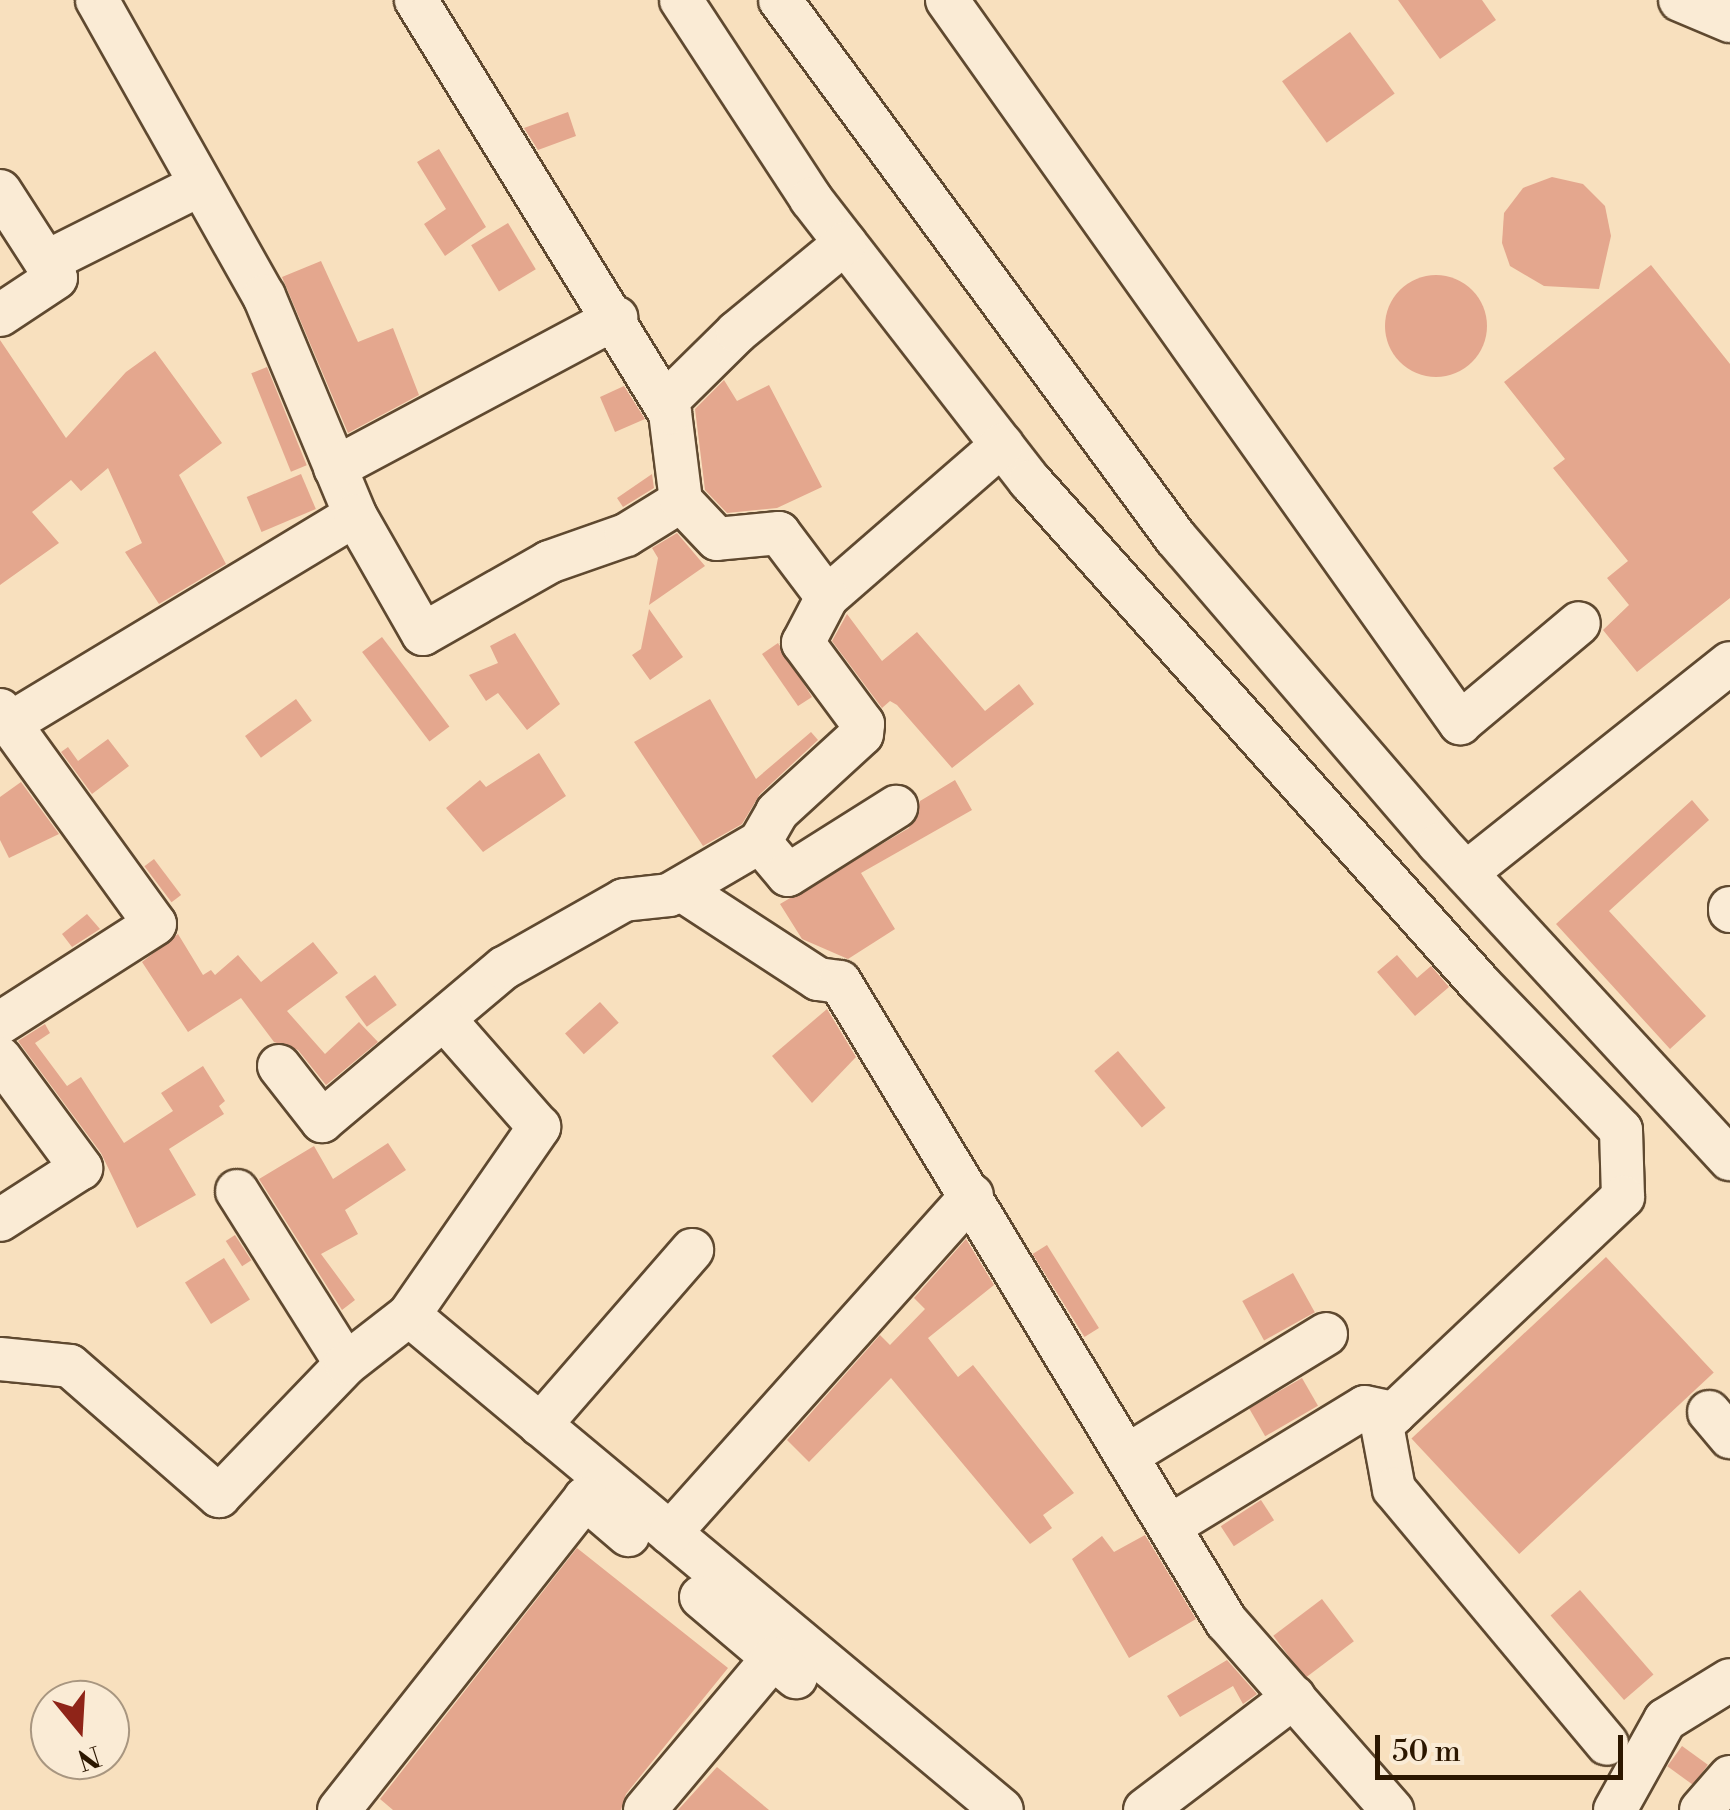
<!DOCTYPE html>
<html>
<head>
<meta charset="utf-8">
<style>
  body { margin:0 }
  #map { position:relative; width:1730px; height:1810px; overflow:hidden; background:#f8e0be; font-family:"Libre Bodoni",serif }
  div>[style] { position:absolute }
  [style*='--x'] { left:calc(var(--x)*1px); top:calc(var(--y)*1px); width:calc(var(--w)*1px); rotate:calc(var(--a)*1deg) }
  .building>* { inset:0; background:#e4a78e; transform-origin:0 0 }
  .round { border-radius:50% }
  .roads { filter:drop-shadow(2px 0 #5f4930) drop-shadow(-2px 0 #5f4930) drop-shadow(0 2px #5f4930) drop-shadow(0 -2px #5f4930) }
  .minor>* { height:42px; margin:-21px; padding:0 21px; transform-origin:21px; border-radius:21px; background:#faebd5 }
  span { translate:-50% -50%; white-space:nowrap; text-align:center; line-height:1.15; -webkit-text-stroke:9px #faebd5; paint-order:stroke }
  .north { position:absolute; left:30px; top:1680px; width:100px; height:100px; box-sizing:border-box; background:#faebd5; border:2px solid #a89680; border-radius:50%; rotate:162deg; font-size:28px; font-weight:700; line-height:40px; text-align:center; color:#2c1700 }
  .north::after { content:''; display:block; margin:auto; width:35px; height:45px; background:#8f2418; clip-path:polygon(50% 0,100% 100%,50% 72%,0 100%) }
  .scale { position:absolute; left:1375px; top:1735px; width:248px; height:45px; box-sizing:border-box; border:5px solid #2c1700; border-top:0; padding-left:12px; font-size:30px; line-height:35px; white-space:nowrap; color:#2c1700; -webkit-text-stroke:8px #faebd5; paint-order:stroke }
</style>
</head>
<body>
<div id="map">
  <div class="building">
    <i style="clip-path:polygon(1398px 0,1482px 0,1496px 20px,1440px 59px)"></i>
    <i style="left:1350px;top:32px;width:76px;height:84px;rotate:54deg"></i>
    <i style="clip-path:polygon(568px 112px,576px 136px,538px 150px,524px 128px)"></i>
    <i style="clip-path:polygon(439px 149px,486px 227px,445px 256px,424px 224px,446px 209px,417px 162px)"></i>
    <i style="clip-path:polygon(1552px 177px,1583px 184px,1605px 206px,1611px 236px,1599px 289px,1544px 286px,1510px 266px,1502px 243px,1504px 213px,1523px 188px)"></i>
    <i style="left:508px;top:223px;width:54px;height:43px;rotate:59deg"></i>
    <i style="clip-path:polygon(321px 261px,358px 342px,393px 328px,419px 395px,348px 433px,282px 277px)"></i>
    <i style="clip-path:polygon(1651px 265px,1730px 364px,1730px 598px,1637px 672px,1603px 630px,1629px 605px,1607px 578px,1628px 561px,1553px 468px,1565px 459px,1504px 382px)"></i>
    <i class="round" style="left:1385px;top:275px;width:102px;height:102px"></i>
    <i style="clip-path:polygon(0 340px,66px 438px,126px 372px,155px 351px,222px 443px,179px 475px,226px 564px,159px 604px,125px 552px,142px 543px,108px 468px,81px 491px,71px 480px,32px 512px,59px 543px,0 585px)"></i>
    <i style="left:267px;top:367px;width:106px;height:17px;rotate:68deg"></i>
    <i style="clip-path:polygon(724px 380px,737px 401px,769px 385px,822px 487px,777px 508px,727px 513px,705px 490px,695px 409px)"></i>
    <i style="clip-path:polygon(624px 386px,645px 419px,615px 432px,600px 397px)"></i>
    <i style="left:301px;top:474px;width:38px;height:59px;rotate:67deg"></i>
    <i style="clip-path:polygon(652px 474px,654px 488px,623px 507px,617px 498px)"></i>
    <i style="clip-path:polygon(677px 533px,705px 566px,649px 605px,658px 558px,652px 548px)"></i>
    <i style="clip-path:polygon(649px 609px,683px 657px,650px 680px,632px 655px,641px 649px)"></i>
    <i style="clip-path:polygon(847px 614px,882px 661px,917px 632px,985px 711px,1019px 684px,1034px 704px,952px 768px,897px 705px,890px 701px,882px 708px,832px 641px)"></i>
    <i style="clip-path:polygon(515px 633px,560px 704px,527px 730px,498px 693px,486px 701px,469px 675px,498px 663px,490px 646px)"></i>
    <i style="left:382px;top:637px;width:112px;height:25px;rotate:53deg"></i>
    <i style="clip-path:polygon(778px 643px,812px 697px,798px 706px,762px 654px)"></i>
    <i style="left:296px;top:699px;width:27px;height:63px;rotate:54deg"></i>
    <i style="clip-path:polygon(710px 699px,756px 779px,811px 732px,818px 740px,760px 794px,742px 824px,703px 846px,634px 742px)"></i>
    <i style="clip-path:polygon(108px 739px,129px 766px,92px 794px,61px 752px,68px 747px,78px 761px)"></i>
    <i style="clip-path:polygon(539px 753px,566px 796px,483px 852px,446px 808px,480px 780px,486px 787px)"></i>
    <i style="clip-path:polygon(955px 780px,972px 810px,861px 873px,895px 929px,848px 959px,802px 939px,780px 904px,909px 828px,920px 801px)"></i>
    <i style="clip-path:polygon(21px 782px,59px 834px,9px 858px,0 840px,0 797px)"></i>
    <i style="clip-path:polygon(1692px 800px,1709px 820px,1609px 911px,1706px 1016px,1670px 1049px,1556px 924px)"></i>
    <i style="left:154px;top:859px;width:45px;height:12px;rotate:53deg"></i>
    <i style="clip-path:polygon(87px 914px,100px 929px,72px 947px,62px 934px)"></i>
    <i style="clip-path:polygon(178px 934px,203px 975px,211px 970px,215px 975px,238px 955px,261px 982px,313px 942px,338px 973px,287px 1011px,325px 1054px,359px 1022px,378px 1042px,326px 1085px,298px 1050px,274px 1042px,241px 998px,188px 1032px,142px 962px)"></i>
    <i style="clip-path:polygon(1397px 955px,1417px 978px,1431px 966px,1449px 987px,1415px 1016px,1377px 972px)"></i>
    <i style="left:375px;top:975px;width:37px;height:37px;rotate:54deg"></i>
    <i style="left:600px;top:1002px;width:28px;height:47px;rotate:48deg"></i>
    <i style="clip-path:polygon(827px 1009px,856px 1057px,812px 1103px,772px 1056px)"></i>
    <i style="clip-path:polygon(45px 1024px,50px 1033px,35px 1043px,67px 1086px,81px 1077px,124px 1143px,173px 1111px,161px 1093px,203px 1066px,225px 1101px,219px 1106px,224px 1114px,169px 1149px,196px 1195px,137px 1228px,101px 1153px,18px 1041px)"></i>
    <i style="left:1118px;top:1051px;width:74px;height:31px;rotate:50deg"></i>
    <i style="clip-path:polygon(388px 1143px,406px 1170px,345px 1210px,358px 1234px,321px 1254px,355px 1300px,342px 1310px,259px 1179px,314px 1146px,333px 1179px)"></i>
    <i style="left:235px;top:1235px;width:30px;height:11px;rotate:57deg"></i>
    <i style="clip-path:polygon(966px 1239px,994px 1285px,928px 1338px,958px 1377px,973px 1365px,1074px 1493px,1043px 1515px,1052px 1528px,1030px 1544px,891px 1378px,809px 1462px,787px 1440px,880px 1335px,890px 1345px,925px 1309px,914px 1298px)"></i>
    <i style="left:1047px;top:1245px;width:98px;height:17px;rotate:58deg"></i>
    <i style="left:1606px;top:1257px;width:158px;height:266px;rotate:47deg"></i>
    <i style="left:224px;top:1258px;width:49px;height:46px;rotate:58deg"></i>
    <i style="left:1293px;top:1273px;width:45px;height:58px;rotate:61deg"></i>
    <i style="left:1302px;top:1378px;width:32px;height:61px;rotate:60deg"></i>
    <i style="left:1261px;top:1500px;width:24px;height:48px;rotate:57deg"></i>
    <i style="clip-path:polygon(1145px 1535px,1196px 1619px,1129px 1658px,1072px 1559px,1102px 1536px,1114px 1552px)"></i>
    <i style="clip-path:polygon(577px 1548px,728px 1668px,626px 1794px,621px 1810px,393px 1810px,380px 1799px)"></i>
    <i style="left:1580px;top:1590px;width:112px;height:39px;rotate:49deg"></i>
    <i style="left:1322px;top:1599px;width:53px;height:61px;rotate:53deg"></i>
    <i style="clip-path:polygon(1227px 1660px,1257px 1694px,1243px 1704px,1233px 1686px,1180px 1717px,1167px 1696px)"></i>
    <i style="left:1682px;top:1746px;width:32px;height:25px;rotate:36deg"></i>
    <i style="clip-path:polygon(717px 1767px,769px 1810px,678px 1810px)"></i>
  </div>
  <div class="roads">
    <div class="minor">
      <i style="--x:97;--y:0;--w:340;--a:60.6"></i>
      <i style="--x:264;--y:296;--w:237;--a:67.4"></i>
      <i style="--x:681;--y:0;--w:238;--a:56.8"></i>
      <i style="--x:811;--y:199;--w:357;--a:52.2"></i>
      <i style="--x:1030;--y:481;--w:675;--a:48.18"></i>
      <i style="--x:1480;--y:984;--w:203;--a:46"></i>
      <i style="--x:1621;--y:1130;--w:67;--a:88.3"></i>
      <i style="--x:1623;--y:1197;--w:332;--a:136.6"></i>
      <i style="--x:1382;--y:1425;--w:65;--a:79.4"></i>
      <i style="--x:1394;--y:1489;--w:332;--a:50.1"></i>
      <i style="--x:780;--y:0;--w:667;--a:53.66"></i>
      <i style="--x:1175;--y:537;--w:405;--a:49.3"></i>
      <i style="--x:1439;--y:844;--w:429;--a:47.3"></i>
      <i style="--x:947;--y:0;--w:887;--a:54.64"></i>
      <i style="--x:1460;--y:723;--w:155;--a:-40"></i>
      <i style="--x:1680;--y:0;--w:54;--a:22.8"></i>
      <i style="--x:0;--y:191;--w:103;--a:57.2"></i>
      <i style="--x:56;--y:278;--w:67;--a:146.5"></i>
      <i style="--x:46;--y:262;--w:172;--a:-26.6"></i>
      <i style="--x:665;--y:403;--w:101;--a:-44.6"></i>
      <i style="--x:737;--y:332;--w:140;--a:-39.5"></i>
      <i style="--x:335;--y:468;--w:319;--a:-28.1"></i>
      <i style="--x:827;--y:597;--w:232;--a:-41"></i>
      <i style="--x:0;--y:710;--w:264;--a:54.1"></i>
      <i style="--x:155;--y:924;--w:184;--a:147.4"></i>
      <i style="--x:9;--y:724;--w:404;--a:-31.1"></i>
      <i style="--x:355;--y:515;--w:137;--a:60.3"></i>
      <i style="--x:423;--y:634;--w:145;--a:-29.7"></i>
      <i style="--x:549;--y:562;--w:82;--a:-19.3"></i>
      <i style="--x:626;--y:535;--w:65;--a:-31.7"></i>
      <i style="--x:760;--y:842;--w:43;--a:49.7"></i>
      <i style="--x:788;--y:875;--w:128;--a:-32.2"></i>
      <i style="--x:1466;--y:873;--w:337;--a:-38.5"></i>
      <i style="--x:680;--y:889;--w:165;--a:33.1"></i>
      <i style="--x:818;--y:979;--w:22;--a:8"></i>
      <i style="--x:840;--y:982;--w:747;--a:58.87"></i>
      <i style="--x:1226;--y:1621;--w:252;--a:48.7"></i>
      <i style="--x:1730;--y:908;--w:3;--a:90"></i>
      <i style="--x:0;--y:1058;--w:137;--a:53.6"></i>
      <i style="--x:81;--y:1168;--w:96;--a:147.3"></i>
      <i style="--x:279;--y:1066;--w:70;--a:52"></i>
      <i style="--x:322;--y:1121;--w:238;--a:-40.1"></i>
      <i style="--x:504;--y:968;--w:138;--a:-29.5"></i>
      <i style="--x:624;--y:900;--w:45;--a:-6.3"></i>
      <i style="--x:669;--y:895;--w:105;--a:-30.2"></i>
      <i style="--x:760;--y:842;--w:34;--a:-60"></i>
      <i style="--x:777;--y:812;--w:115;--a:-42.5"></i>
      <i style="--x:862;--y:734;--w:10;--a:-84"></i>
      <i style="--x:863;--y:724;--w:101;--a:-126.5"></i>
      <i style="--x:803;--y:643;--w:52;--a:-62.4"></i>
      <i style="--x:827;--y:597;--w:80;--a:-126.9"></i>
      <i style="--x:779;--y:533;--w:62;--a:174.5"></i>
      <i style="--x:717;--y:539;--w:52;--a:-133.5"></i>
      <i style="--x:681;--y:501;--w:89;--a:-97.1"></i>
      <i style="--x:670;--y:413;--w:485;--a:-121.6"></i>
      <i style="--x:237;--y:1191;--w:204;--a:57.8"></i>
      <i style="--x:409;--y:1315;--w:772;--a:39.85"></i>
      <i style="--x:0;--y:1359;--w:70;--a:5.7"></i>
      <i style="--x:70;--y:1366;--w:198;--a:41.1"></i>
      <i style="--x:219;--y:1496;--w:183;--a:-46.1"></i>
      <i style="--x:346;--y:1364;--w:80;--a:-37.9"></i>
      <i style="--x:409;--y:1315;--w:229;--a:-55.3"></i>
      <i style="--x:539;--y:1127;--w:142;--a:-131.3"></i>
      <i style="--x:1709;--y:1412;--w:33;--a:50"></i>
      <i style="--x:540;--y:1425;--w:232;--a:-49"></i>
      <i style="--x:1128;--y:1455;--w:232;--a:-31.4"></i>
      <i style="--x:1170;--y:1526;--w:228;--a:-31.4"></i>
      <i style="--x:1365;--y:1407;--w:30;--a:12"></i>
      <i style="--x:670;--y:1533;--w:453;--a:-48.2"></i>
      <i style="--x:701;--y:1597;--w:94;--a:40.3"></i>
      <i style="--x:339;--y:1810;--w:397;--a:-51.7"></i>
      <i style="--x:585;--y:1498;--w:57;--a:40.7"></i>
      <i style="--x:645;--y:1810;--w:199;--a:-49.9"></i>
      <i style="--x:773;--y:1658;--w:30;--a:40"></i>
      <i style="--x:1145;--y:1810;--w:187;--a:-37.2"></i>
      <i style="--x:1615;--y:1810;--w:103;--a:-60.9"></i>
      <i style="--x:1665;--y:1720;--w:76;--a:-31.6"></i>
      <i style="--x:1701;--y:1810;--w:44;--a:-48.7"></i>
    </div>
  </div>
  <div class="north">N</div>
  <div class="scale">50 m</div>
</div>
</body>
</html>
